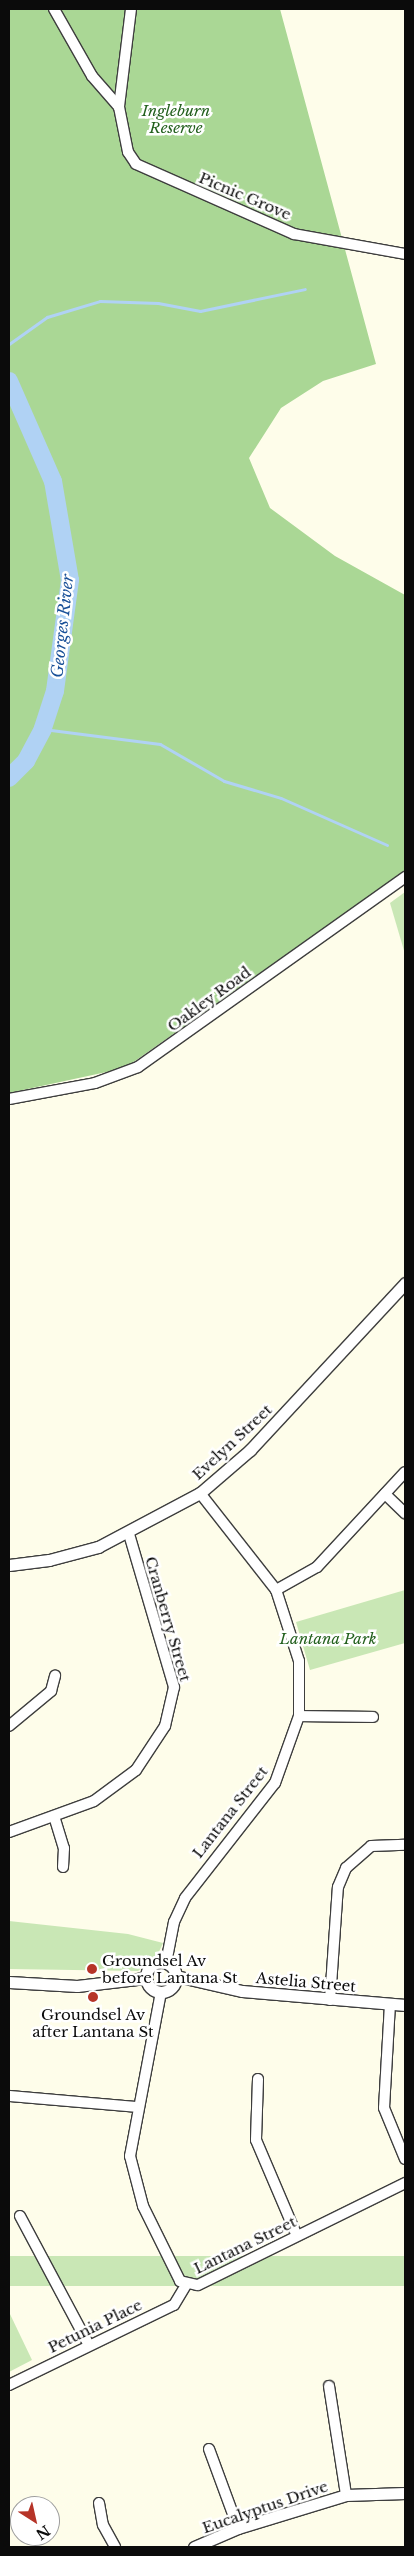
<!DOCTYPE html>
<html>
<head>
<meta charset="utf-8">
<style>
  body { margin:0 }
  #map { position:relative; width:414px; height:2556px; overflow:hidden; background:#fefdea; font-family:"Libre Baskerville",serif }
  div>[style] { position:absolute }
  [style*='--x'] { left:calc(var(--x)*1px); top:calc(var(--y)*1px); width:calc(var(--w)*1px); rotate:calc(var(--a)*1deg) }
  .green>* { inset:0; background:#c9e7b5; transform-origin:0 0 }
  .forest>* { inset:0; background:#aad795 }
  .stream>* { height:3px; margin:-1.5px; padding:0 1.5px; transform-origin:1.5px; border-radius:1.5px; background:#b0d2f4 }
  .river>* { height:18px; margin:-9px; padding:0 9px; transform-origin:9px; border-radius:9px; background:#b0d2f4 }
  .roads { filter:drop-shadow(1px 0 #3e3e3e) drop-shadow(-1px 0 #3e3e3e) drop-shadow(0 1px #3e3e3e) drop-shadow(0 -1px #3e3e3e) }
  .minor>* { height:10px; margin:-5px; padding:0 5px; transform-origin:5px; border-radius:5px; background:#fff }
  .tertiary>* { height:11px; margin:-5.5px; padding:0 5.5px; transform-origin:5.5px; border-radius:5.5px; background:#fff }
  .tertiary>.ring { margin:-5.5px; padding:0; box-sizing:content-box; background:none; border:11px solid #fff; border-radius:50% }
  .dots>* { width:14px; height:14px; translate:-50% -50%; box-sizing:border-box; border:2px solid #fff; border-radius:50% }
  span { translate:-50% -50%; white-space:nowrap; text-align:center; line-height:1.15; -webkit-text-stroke:5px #fff; paint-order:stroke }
  .park-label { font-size:15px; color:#23601e; font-style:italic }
  .street-label { font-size:15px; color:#0b0b0b }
  .poi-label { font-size:15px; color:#0b0b0b }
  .left { translate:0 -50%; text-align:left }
  .water-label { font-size:16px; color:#195098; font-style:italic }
  .frame { position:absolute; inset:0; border:10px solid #0b0b0b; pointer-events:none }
  .north { position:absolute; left:10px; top:2496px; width:50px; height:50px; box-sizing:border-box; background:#fff; border:1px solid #9d9d9d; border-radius:50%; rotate:145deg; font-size:14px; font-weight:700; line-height:20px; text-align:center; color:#0b0b0b }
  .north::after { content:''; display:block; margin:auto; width:18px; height:22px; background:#b63428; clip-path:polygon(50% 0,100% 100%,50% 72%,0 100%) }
</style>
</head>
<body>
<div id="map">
  <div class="green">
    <i style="clip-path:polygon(405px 892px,405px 954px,390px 903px)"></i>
    <i style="clip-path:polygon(405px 1590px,405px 1643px,310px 1670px,296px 1622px)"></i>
    <i style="clip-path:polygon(9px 1921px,128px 1934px,163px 1943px,157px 1956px,138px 1971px,9px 1969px)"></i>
    <i style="left:405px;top:2256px;width:30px;height:442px;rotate:90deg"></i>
    <i style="clip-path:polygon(9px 2312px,32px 2360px,9px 2372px)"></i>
  </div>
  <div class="forest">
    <i style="clip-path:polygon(9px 9px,280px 9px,376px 364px,323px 381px,281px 408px,249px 458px,270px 508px,335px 556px,405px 595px,405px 871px,125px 1068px,9px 1093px)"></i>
  </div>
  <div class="stream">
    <i style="--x:9;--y:344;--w:47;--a:-35.4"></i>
    <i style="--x:47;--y:317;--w:55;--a:-16.8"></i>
    <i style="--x:100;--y:301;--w:58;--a:2"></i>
    <i style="--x:158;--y:303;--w:43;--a:10.8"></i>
    <i style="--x:200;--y:311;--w:107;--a:-11.8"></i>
    <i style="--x:43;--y:729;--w:118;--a:7.3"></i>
    <i style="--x:160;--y:744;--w:74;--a:30"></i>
    <i style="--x:224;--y:781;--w:59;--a:16.6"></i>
    <i style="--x:281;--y:798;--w:116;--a:23.9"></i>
  </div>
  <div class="river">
    <i style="--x:9;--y:381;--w:109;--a:66.3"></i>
    <i style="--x:53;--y:481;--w:100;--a:80.3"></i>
    <i style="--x:70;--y:580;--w:112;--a:97.7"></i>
    <i style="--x:55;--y:691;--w:40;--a:108"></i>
    <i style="--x:43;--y:729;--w:36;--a:118"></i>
    <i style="--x:26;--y:761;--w:24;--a:135"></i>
  </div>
  <div class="roads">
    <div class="minor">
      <i style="--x:54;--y:9;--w:77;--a:60.4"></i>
      <i style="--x:92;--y:76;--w:41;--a:48.9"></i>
      <i style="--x:131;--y:9;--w:99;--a:97"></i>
      <i style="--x:119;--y:107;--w:46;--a:78.7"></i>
      <i style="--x:128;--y:152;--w:14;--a:56"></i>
      <i style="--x:136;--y:164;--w:173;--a:23.9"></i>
      <i style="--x:294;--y:234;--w:113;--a:10.2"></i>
      <i style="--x:9;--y:1099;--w:87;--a:-10.5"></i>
      <i style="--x:95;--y:1083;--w:46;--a:-20.4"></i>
      <i style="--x:138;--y:1067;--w:328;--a:-35.4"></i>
      <i style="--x:385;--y:1494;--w:28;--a:44"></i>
      <i style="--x:276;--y:1590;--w:47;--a:-29.3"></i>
      <i style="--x:317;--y:1567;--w:129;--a:-47.2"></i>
      <i style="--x:299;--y:1716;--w:74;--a:0.8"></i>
      <i style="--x:9;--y:1726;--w:55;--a:-39.8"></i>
      <i style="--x:51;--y:1691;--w:16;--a:-75"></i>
      <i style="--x:54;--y:1816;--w:34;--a:73"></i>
      <i style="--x:64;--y:1848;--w:19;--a:93"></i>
      <i style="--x:9;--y:1832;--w:90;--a:-20"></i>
      <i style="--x:94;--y:1801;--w:52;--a:-36.4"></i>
      <i style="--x:136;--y:1770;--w:53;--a:-56.6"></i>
      <i style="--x:165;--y:1726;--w:40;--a:-77"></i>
      <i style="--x:174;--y:1687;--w:159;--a:-106.4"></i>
      <i style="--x:166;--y:1963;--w:42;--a:-79"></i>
      <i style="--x:174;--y:1922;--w:26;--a:-65"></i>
      <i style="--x:185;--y:1898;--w:146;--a:-52"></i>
      <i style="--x:275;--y:1783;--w:71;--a:-70.3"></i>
      <i style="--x:299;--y:1716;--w:55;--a:-90"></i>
      <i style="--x:299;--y:1661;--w:75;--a:-107.9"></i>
      <i style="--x:276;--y:1590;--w:123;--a:-128.1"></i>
      <i style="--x:161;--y:1992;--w:167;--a:100.7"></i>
      <i style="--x:130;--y:2156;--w:52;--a:75.4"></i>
      <i style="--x:143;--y:2206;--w:84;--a:63.7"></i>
      <i style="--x:180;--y:2281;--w:18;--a:13"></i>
      <i style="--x:198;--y:2285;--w:231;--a:-26.2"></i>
      <i style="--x:330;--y:2000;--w:113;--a:-86"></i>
      <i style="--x:338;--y:1887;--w:21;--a:-67"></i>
      <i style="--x:346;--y:1868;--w:33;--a:-41"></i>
      <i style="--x:371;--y:1846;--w:34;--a:-2"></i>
      <i style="--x:390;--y:2004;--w:104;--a:93.3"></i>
      <i style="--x:384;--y:2108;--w:55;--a:67.6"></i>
      <i style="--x:258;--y:2079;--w:61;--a:91.9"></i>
      <i style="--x:256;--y:2140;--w:104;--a:66.9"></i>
      <i style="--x:9;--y:2096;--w:128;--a:4.9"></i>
      <i style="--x:20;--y:2216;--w:146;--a:61.9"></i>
      <i style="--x:9;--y:2385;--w:183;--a:-25.9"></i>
      <i style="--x:174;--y:2305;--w:23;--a:-59"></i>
      <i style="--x:329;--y:2386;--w:110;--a:81.1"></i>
      <i style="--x:209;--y:2449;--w:84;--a:69.8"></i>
      <i style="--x:99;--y:2503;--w:22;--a:80"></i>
      <i style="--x:103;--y:2525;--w:25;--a:61"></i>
    </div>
    <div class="tertiary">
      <i style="--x:9;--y:1565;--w:40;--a:-7.1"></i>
      <i style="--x:49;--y:1560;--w:51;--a:-14.9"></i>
      <i style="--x:98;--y:1547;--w:115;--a:-27.9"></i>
      <i style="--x:200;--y:1493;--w:66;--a:-40.7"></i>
      <i style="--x:250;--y:1450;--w:228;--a:-47.1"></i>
      <i class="ring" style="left:146px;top:1962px;width:19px;height:19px"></i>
      <i style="--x:176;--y:1976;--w:68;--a:12.8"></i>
      <i style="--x:242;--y:1991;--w:164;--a:4.9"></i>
      <i style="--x:9;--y:1982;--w:68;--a:3.4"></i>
      <i style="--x:77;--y:1986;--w:69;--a:-6.6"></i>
      <i style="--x:194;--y:2547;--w:48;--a:-23.4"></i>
      <i style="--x:238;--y:2528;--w:113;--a:-17"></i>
      <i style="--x:346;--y:2495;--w:59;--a:-1.9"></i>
    </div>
  </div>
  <div class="dots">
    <i style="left:92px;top:1969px;background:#b63428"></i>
    <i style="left:93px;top:1997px;background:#b63428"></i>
  </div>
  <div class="park-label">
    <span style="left:176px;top:119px">Ingleburn<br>Reserve</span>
    <span style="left:328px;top:1639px">Lantana Park</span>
  </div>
  <div class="street-label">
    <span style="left:245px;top:196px;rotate:23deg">Picnic Grove</span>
    <span style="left:209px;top:999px;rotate:-36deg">Oakley Road</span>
    <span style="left:232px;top:1442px;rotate:-43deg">Evelyn Street</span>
    <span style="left:168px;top:1619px;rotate:74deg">Cranberry Street</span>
    <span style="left:230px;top:1812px;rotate:-52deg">Lantana Street</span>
    <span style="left:306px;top:1982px;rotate:5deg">Astelia Street</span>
    <span style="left:245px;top:2245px;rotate:-26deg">Lantana Street</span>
    <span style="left:95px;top:2326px;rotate:-26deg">Petunia Place</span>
    <span style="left:265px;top:2507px;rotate:-19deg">Eucalyptus Drive</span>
  </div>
  <div class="poi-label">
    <span class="left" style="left:102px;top:1969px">Groundsel Av<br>before Lantana St</span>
    <span style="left:93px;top:2023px">Groundsel Av<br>after Lantana St</span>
  </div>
  <div class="water-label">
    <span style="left:62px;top:626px;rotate:-84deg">Georges River</span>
  </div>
  <div class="frame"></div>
  <div class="north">N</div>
</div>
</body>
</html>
